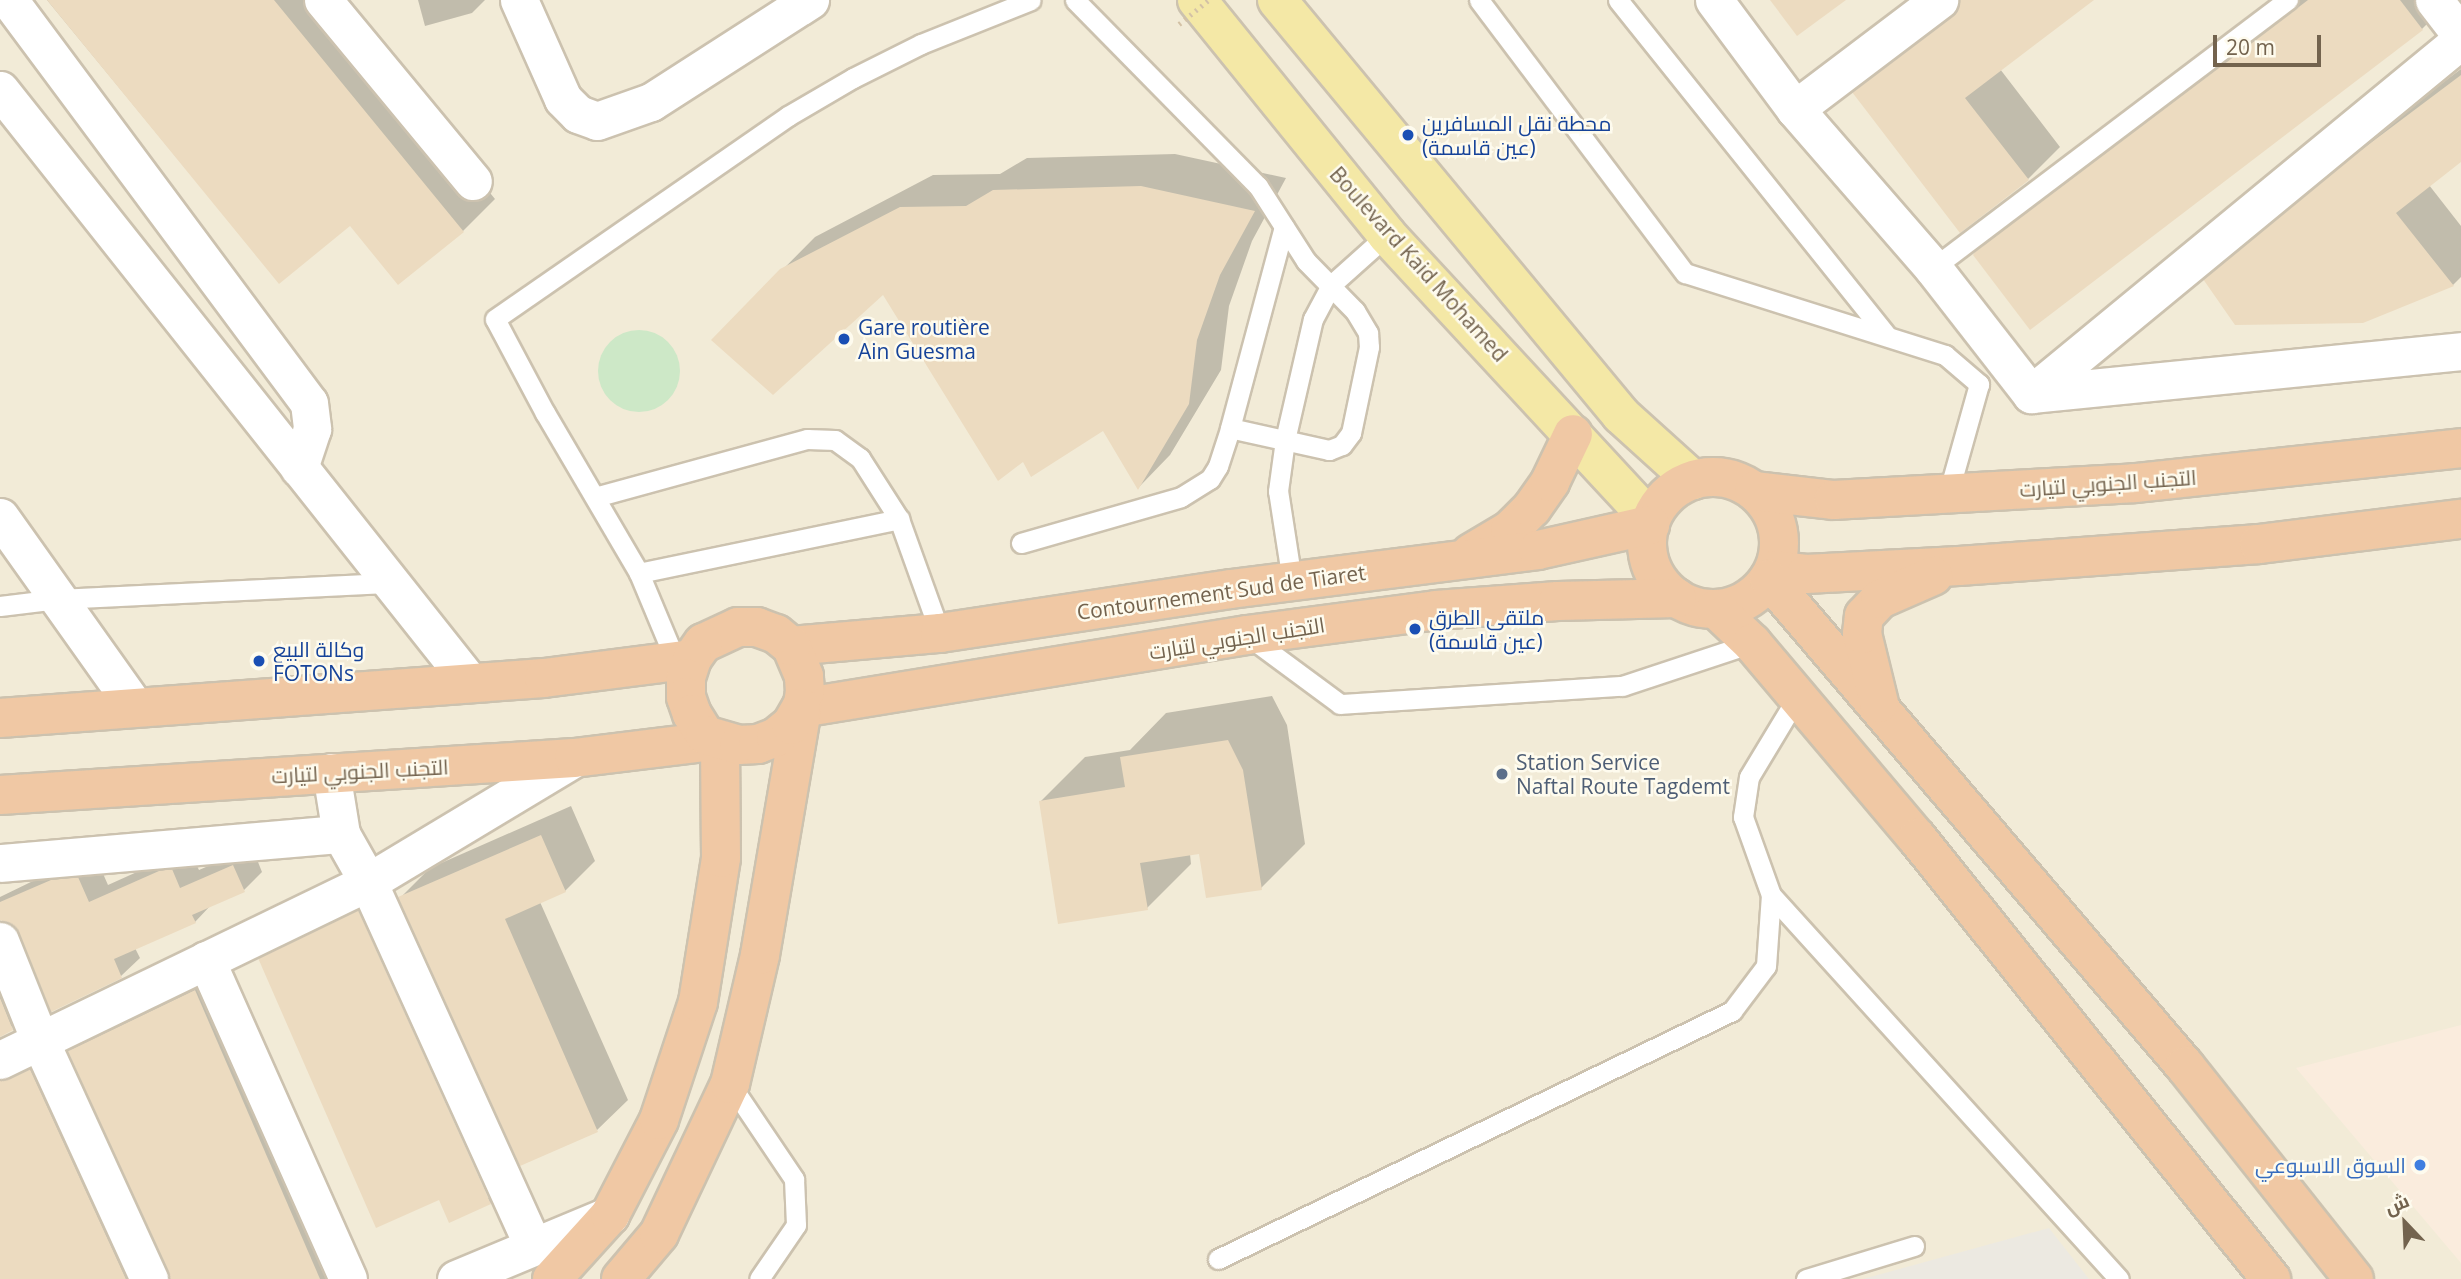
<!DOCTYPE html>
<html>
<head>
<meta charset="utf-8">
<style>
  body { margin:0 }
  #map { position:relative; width:2461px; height:1279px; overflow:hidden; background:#fbf8e8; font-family:"Open Sans",Cairo,sans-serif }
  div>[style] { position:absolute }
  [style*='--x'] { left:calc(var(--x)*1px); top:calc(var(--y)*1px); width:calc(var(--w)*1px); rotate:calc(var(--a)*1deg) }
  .residential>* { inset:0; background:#f2ebd7; transform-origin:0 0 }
  .commercial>* { inset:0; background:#faecdd }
  .industrial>* { inset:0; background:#ece9e1 }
  .green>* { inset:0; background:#cde8c7 }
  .round { border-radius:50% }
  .shadow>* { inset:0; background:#0003 }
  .building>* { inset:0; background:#ecdbc0 }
  .roads { filter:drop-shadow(2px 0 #ccc2af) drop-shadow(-2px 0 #ccc2af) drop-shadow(0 2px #ccc2af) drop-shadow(0 -2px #ccc2af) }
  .lane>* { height:19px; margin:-9.5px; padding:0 9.5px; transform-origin:9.5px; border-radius:9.5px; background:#fff }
  .street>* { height:37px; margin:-18.5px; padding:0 18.5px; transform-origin:18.5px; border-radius:18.5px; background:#fff }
  .primary>* { height:38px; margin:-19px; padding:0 19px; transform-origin:19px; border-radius:19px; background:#f4e8a6 }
  .highway>* { height:38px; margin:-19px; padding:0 19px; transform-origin:19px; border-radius:19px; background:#f0c8a4 }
  .highway>.ring { margin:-19px; padding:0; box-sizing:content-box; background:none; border:38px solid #f0c8a4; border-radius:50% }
  .path-bridge>* { height:4.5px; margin-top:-2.25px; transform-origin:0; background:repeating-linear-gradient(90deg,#d3c1a5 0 2px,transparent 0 7px) }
  .dots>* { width:19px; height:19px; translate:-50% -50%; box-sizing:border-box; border:4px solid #fefbee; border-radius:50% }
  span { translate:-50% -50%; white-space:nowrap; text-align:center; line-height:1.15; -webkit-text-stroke:5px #fefbee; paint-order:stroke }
  .transit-label { font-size:21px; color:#164399 }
  .left { translate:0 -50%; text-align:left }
  .street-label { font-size:21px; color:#73634e }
  .service-label { font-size:21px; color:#4e5e75 }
  .shop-label { font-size:21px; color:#366cbe }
  .right { translate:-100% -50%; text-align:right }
  .north { position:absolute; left:2370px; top:1188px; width:70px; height:70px; -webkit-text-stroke:5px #fefbee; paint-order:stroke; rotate:337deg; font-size:19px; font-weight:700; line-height:28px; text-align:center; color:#73634e }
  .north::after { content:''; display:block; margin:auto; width:24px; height:32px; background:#73634e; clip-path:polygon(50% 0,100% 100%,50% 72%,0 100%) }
  .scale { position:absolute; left:2213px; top:35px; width:108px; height:32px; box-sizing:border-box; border:4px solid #73634e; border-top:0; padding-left:9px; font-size:21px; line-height:24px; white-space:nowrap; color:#73634e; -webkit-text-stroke:5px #fefbee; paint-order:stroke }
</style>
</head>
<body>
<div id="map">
  <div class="residential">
    <i style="left:0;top:0;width:2461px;height:1279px"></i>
  </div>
  <div class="commercial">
    <i style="clip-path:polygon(2461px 1025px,2461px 1263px,2296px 1068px)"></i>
  </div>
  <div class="industrial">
    <i style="clip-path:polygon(2049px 1228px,2089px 1279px,1863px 1279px)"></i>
  </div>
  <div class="green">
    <i class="round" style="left:598px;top:330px;width:82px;height:82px"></i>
  </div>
  <div class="shadow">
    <i style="clip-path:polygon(47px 0,332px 0,495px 199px,463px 231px,350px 224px,279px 282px)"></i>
    <i style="clip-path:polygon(418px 0,485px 0,472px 13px,425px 26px)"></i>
    <i style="clip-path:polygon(1960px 0,2090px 0,2000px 69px,2060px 147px,2028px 179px,1854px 93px,1886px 60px,1960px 4px)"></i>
    <i style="clip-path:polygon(2300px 0,2451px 0,2422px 29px,1975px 255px,2007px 222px)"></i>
    <i style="clip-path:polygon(2461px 69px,2461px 160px,2429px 185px,2461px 226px,2461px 277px,2453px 285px,2206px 279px,2237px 249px,2385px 126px)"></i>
    <i style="clip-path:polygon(1175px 154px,1286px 178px,1252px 241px,1229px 306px,1221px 370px,1170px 455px,1139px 487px,1104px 428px,1023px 460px,884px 292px,713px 340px,815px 237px,933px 175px,1000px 174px,1027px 158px)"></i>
    <i style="clip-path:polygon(1272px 696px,1287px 725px,1305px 844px,1261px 888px,1201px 852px,1190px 854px,1191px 864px,1147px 908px,1040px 802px,1085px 757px,1130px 750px,1166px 713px)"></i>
    <i style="clip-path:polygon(571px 806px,595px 861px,565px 891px,540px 902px,628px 1100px,597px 1130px,521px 1164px,400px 898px,430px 868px)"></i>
    <i style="clip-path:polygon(252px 847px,262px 872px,244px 890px,212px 904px,195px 922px,135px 948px,140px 958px,121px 976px,52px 1010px,15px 924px,0 919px,0 897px,72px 862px,97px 860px,108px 885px,179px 853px,190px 852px,199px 870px)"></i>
    <i style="clip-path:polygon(375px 895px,507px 1186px,490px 1203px,440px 1198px,260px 959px,277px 942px,353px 905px,487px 1198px,490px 1198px,357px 903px)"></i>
    <i style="clip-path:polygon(0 934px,31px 1010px,0 1036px)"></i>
    <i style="clip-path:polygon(214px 973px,342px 1279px,171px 1279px,70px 1051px,88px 1032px)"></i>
    <i style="clip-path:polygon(0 1051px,48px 1052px,158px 1279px,0 1279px)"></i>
  </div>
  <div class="building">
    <i style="clip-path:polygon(47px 0,274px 0,464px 232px,398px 285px,350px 226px,279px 284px)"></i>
    <i style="clip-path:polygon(1770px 0,1846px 0,1797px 36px)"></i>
    <i style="clip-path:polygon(1960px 0,2094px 0,1965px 98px,2029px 180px,1960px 233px,1852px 92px,1952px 17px)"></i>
    <i style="clip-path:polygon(2308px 0,2400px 0,2423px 30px,2030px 330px,1973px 255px,1975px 252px)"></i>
    <i style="clip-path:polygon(2461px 75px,2461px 162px,2396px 213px,2454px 286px,2363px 323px,2235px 325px,2203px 279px,2352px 157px)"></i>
    <i style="clip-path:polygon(1141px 186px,1255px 211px,1220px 275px,1197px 340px,1189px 404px,1138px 490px,1103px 431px,1031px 477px,1023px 462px,998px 481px,883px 295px,773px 395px,711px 340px,780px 269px,900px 207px,966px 206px,993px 190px)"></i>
    <i style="clip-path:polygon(1228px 740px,1243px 770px,1262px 890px,1206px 898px,1199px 854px,1140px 863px,1148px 910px,1058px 924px,1039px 801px,1125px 787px,1120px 757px)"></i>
    <i style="clip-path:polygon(541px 835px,566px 892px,505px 919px,598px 1132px,520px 1166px,398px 897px)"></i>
    <i style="clip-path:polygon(233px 865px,245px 892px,192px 915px,196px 923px,114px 959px,122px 978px,51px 1012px,19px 933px,12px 924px,0 920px,0 902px,51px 880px,78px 877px,89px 902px,159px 871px,172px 869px,180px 888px)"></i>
    <i style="clip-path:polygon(358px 910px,491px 1204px,449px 1223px,439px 1200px,376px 1228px,258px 958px)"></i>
    <i style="clip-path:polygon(195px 990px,320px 1279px,170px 1279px,68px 1051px)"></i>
    <i style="clip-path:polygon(0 998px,13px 1030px,0 1037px)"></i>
    <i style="clip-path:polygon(30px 1069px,126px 1279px,0 1279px,0 1081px)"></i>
  </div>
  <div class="roads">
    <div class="lane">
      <i style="--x:1075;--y:0;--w:261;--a:45.5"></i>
      <i style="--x:1258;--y:186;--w:89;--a:57.4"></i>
      <i style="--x:1306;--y:261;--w:70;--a:45.6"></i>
      <i style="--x:1355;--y:311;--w:26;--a:59"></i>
      <i style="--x:1368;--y:333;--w:14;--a:86"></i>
      <i style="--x:1369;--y:347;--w:88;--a:101.8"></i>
      <i style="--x:1351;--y:433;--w:15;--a:127"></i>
      <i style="--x:1342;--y:445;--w:14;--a:159"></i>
      <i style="--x:1329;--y:450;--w:101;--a:-167.5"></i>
      <i style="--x:1479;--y:0;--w:342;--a:53"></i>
      <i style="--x:1685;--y:273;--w:273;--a:17.5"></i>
      <i style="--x:1945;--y:355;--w:45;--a:40.5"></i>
      <i style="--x:1979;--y:384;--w:114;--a:105.7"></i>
      <i style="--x:1618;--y:0;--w:430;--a:51.3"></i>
      <i style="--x:1933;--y:268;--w:445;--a:-37.1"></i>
      <i style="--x:595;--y:497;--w:220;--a:-15.3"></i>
      <i style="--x:807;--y:439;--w:28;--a:2"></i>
      <i style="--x:835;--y:440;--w:31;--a:36"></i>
      <i style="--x:860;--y:458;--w:72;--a:57.4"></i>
      <i style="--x:899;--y:519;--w:121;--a:70.2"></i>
      <i style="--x:1021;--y:543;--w:166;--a:-16"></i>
      <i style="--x:1181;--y:497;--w:34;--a:-32"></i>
      <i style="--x:1210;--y:479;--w:15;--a:-58"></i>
      <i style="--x:1218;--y:466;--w:40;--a:-72"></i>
      <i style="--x:1230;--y:428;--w:208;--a:-75"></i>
      <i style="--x:639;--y:573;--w:266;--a:-11.7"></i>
      <i style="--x:1292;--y:581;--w:91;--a:-98.8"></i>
      <i style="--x:1278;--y:491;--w:51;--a:-82.2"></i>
      <i style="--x:1285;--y:440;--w:124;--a:-77"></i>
      <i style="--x:1313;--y:319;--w:38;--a:-62"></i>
      <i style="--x:1331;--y:285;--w:75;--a:-41.8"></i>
      <i style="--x:0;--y:606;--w:58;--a:-6.9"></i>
      <i style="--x:58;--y:599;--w:329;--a:-2.8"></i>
      <i style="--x:1248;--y:636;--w:114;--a:36.5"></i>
      <i style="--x:1340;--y:704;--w:283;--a:-3.7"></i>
      <i style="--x:1622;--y:686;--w:137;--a:-18.3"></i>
      <i style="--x:677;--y:664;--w:99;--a:-112.7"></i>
      <i style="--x:639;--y:573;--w:186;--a:-120.4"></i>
      <i style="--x:545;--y:413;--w:106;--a:-118"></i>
      <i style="--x:495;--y:319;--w:356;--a:-34.7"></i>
      <i style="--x:788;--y:116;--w:75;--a:-30.3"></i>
      <i style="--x:853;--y:78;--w:76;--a:-26.6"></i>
      <i style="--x:921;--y:44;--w:118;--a:-21.8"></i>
      <i style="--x:1771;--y:895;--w:518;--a:47.82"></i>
      <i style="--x:730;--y:1084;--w:115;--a:56"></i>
      <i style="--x:794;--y:1179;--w:46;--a:87.5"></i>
      <i style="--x:796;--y:1225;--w:65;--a:124.4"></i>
      <i style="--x:1218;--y:1259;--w:571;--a:-25.76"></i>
      <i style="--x:1732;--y:1011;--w:56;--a:-52.9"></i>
      <i style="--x:1766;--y:966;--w:71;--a:-86"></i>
      <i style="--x:1771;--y:895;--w:83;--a:-109.7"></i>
      <i style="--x:1743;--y:817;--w:40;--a:-81.5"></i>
      <i style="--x:1749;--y:777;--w:91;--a:-58.9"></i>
      <i style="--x:1806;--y:1279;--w:113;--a:-17"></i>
    </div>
    <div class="street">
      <i style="--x:9;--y:0;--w:502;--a:53.34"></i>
      <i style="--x:309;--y:403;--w:26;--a:83"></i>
      <i style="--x:312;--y:429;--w:41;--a:108.4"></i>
      <i style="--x:323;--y:0;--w:235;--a:50.4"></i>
      <i style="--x:519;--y:0;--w:108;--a:66"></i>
      <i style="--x:563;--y:99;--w:21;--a:45"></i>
      <i style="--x:578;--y:114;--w:20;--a:20"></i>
      <i style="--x:597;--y:121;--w:57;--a:-19.4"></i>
      <i style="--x:651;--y:102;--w:189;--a:-32.7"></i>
      <i style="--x:1714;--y:0;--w:136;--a:53.4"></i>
      <i style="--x:1795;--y:109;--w:211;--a:49"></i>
      <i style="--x:1933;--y:268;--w:160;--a:52.1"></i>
      <i style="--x:2031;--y:394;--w:557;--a:-39.46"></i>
      <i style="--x:2434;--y:0;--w:44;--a:52.4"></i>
      <i style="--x:0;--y:90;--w:754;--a:51.57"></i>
      <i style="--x:1795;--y:109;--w:181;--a:-37.1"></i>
      <i style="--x:2031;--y:394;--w:432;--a:-5.7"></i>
      <i style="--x:0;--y:517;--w:233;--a:54.6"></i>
      <i style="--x:331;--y:772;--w:63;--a:80.8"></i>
      <i style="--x:341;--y:834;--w:55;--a:60.6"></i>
      <i style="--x:368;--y:882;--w:399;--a:65.6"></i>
      <i style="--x:0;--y:863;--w:342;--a:-4.9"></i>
      <i style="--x:0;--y:941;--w:108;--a:68.2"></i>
      <i style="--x:40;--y:1041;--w:262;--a:65.4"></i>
      <i style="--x:206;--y:960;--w:349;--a:66"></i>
      <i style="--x:0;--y:1060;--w:409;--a:-25.8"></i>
      <i style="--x:368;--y:882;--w:240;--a:-31"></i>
      <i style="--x:456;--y:1279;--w:167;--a:-22.6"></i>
    </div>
    <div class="primary">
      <i style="--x:1197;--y:0;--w:302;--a:51"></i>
      <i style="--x:1387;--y:235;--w:388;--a:47.2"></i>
      <i style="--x:1277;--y:0;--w:539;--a:50.34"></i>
      <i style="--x:1621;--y:415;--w:97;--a:42.1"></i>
    </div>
    <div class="highway">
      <i class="ring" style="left:1647px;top:477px;width:94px;height:94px"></i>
      <i style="--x:1754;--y:491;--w:81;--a:6.4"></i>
      <i style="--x:1834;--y:500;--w:301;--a:-3.2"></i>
      <i style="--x:2135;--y:483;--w:328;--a:-6.1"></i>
      <i style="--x:1471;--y:553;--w:45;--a:-30.5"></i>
      <i style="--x:1510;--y:530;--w:31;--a:-45"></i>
      <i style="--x:1532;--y:508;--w:32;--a:-55"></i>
      <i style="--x:1550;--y:482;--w:53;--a:-64.4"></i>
      <i style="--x:1774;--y:570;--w:32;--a:7"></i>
      <i style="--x:1806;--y:574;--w:153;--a:-3"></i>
      <i style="--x:1959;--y:566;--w:301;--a:-4.2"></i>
      <i style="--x:2259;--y:544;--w:204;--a:-7.1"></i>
      <i style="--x:1769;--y:579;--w:640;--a:49.5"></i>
      <i style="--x:2185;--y:1066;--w:272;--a:51.6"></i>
      <i style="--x:1716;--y:609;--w:50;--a:43.4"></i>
      <i style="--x:1752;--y:643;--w:255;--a:49.8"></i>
      <i style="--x:1917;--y:838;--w:566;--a:51.25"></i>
      <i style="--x:791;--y:646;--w:150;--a:-5"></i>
      <i style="--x:940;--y:633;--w:294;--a:-8.6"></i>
      <i style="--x:1231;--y:589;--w:309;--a:-7.2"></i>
      <i style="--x:1538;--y:550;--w:115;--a:-12.6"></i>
      <i style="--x:1879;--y:703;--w:71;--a:-103.8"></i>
      <i style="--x:1862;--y:634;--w:18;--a:-84"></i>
      <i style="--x:1864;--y:616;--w:23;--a:-47"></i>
      <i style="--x:1880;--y:599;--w:58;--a:-23.5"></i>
      <i style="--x:801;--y:708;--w:452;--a:-9.3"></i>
      <i style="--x:1247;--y:635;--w:191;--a:-7.5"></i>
      <i style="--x:1436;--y:610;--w:122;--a:-4.2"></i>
      <i style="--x:1558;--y:601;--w:119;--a:-1.4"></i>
      <i style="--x:0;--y:718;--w:545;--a:-4.21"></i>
      <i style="--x:544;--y:678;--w:149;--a:-7.3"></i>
      <i style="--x:0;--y:795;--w:575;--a:-3.69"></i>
      <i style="--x:574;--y:758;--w:147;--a:-7"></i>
      <i style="--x:552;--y:1279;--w:86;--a:-47.8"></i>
      <i style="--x:610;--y:1215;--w:107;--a:-62.7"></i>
      <i style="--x:659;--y:1120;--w:124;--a:-71.7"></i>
      <i style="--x:698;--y:1002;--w:146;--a:-80.9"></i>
      <i style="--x:721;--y:858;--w:118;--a:-90.5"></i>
      <i style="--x:621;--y:1279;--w:59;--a:-49.8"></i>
      <i style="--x:659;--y:1234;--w:166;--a:-64.7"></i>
      <i style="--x:730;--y:1084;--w:132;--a:-76.9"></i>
      <i style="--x:760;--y:955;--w:267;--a:-80.3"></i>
      <i style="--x:805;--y:692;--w:16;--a:-94"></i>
      <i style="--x:804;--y:676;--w:33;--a:-113"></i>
      <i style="--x:791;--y:646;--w:19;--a:-141"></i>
      <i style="--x:776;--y:634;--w:20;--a:-160"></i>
      <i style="--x:757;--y:627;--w:19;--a:180"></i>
      <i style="--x:738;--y:627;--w:38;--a:155"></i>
      <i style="--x:703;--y:643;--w:19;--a:125"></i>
      <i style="--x:692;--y:659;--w:20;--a:108"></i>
      <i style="--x:686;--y:678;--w:19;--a:90"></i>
      <i style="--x:686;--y:697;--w:18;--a:71"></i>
      <i style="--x:692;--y:714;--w:25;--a:58"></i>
      <i style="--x:705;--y:735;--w:35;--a:16"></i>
      <i style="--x:739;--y:745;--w:19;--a:-3"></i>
      <i style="--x:758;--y:744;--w:19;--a:-21"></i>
      <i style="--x:776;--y:737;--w:19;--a:-39"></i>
      <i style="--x:791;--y:725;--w:20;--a:-60"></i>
    </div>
  </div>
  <div class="path-bridge">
    <i style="--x:1179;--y:24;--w:38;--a:-39"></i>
  </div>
  <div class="dots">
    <i style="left:1408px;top:135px;background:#1a4fb4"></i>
    <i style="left:844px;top:339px;background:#1a4fb4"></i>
    <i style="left:1415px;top:629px;background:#1a4fb4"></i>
    <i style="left:259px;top:661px;background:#1a4fb4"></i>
    <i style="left:1502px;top:774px;background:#5c6f8a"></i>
    <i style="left:2420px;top:1165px;background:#3f7fe0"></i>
  </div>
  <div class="transit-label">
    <span class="left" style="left:1422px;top:135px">محطة نقل المسافرين<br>(عين قاسمة)</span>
    <span class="left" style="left:858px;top:339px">Gare routière<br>Ain Guesma</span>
    <span class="left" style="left:1429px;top:629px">ملتقى الطرق<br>(عين قاسمة)</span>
    <span class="left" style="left:273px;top:661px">وكالة البيع<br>FOTONs</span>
  </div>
  <div class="street-label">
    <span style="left:1419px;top:264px;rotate:48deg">Boulevard Kaid Mohamed</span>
    <span style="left:2108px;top:483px;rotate:-4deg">التجنب الجنوبي لتيارت</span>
    <span style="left:1221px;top:592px;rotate:-8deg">Contournement Sud de Tiaret</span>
    <span style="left:1237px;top:638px;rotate:-9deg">التجنب الجنوبي لتيارت</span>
    <span style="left:360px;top:771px;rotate:-3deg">التجنب الجنوبي لتيارت</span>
  </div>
  <div class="service-label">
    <span class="left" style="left:1516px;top:774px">Station Service<br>Naftal Route Tagdemt</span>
  </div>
  <div class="shop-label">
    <span class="right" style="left:2406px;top:1165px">السوق الاسبوعي</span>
  </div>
  <div class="north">ش</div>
  <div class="scale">20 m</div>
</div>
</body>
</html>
